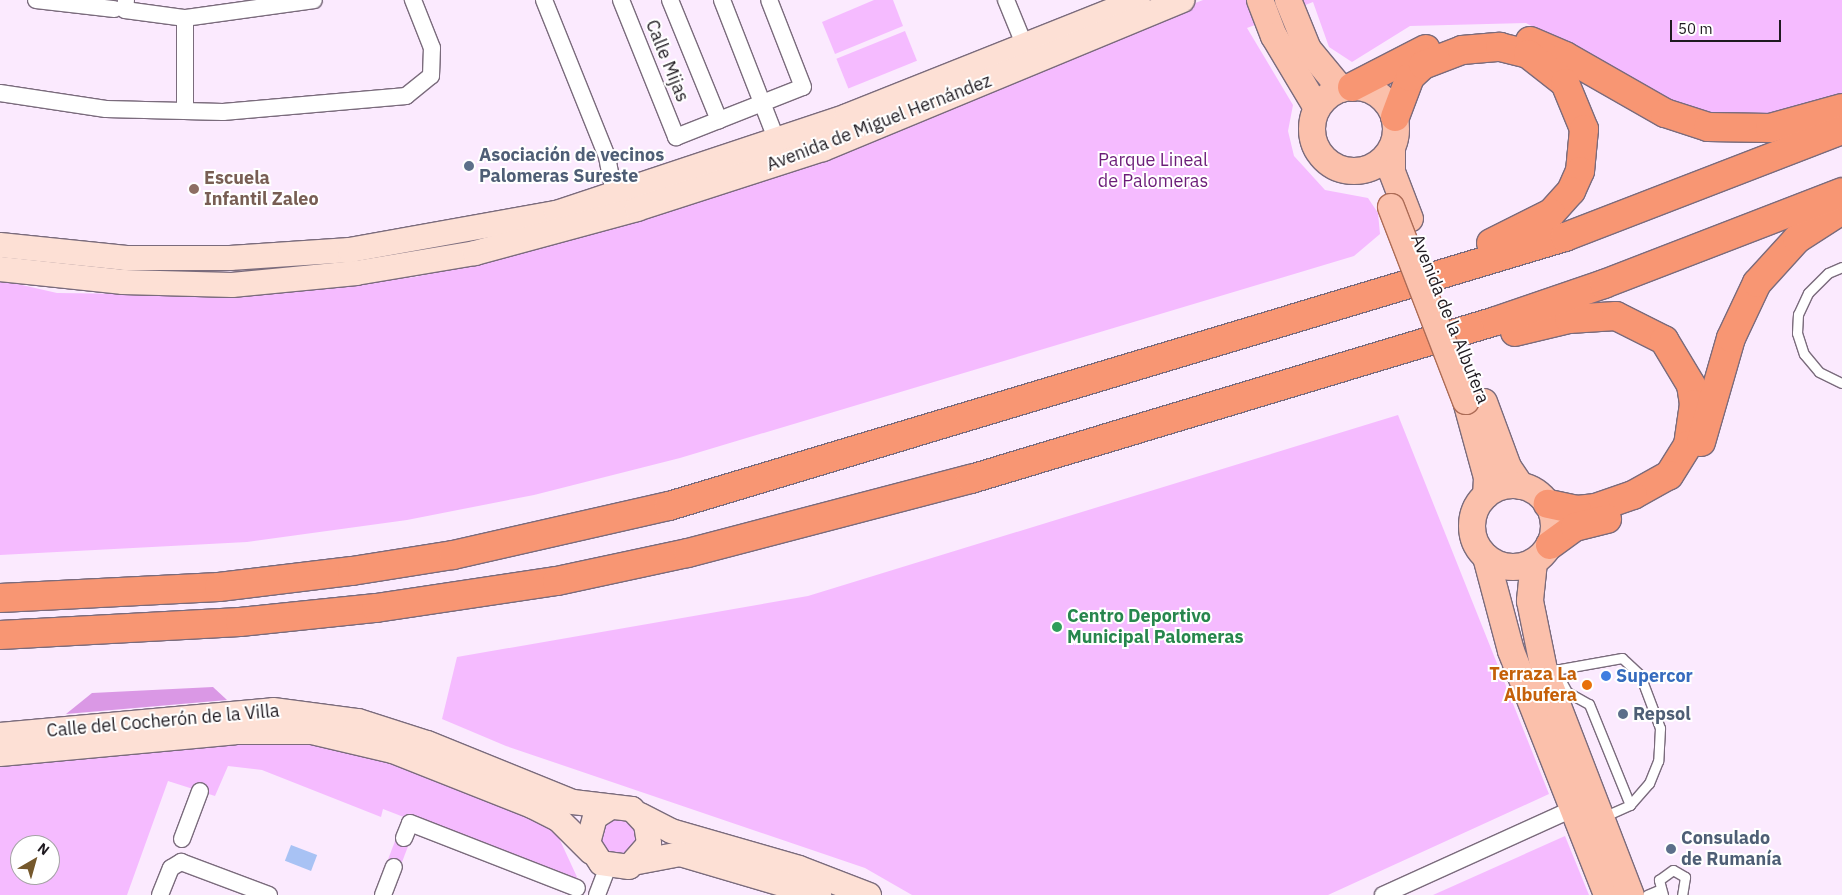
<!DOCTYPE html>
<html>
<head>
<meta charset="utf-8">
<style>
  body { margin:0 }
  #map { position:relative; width:1842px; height:895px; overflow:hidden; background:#fbeafe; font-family:"IBM Plex Sans",sans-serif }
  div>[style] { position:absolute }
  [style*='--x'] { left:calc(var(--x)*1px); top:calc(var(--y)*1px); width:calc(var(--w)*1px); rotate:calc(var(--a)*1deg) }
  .green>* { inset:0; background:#f5bbff; transform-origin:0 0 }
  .round { border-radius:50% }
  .forest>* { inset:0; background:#da98e5 }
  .water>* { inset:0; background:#a8c2f4; transform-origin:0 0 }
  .roads { filter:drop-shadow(1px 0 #7a6b7c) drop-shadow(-1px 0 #7a6b7c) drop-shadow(0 1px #7a6b7c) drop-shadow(0 -1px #7a6b7c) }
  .lane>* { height:9px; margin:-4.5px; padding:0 4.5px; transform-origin:4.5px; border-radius:4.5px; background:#fff }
  .street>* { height:16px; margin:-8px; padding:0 8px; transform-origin:8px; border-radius:8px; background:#fff }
  .secondary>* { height:24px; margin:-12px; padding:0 12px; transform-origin:12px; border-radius:12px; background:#fde0d5 }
  .primary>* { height:26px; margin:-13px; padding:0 13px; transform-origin:13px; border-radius:13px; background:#fbc0ab }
  .primary>.ring { margin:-13px; padding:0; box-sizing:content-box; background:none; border:26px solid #fbc0ab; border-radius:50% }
  .highway>* { height:28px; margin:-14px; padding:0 14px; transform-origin:14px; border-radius:14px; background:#f89673 }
  .bridges { filter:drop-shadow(1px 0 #ac6b56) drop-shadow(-1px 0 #ac6b56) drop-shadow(0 1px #ac6b56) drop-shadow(0 -1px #ac6b56) }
  .primary-bridge>* { height:26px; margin:-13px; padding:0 13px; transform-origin:13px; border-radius:13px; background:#fbc0ab }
  .dots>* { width:14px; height:14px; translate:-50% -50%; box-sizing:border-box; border:2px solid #fff; border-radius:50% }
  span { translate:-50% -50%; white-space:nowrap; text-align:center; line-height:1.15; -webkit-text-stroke:4px #fff; paint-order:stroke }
  .street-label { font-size:18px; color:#1f1a20 }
  .service-label { font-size:18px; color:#4e5e75; font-weight:700 }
  .left { translate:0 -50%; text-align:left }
  .park-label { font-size:18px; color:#6c1d79 }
  .education-label { font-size:18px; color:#785e54; font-weight:700 }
  .leisure-label { font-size:18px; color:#27864d; font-weight:700 }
  .food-label { font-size:18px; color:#c56008; font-weight:700 }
  .right { translate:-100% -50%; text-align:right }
  .shop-label { font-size:18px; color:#366cbe; font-weight:700 }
  .north { position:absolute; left:10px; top:835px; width:50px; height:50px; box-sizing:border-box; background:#fff; border:1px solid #a5a3a6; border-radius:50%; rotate:38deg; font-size:14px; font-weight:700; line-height:20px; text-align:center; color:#1f1a20 }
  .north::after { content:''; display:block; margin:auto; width:18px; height:22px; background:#75582c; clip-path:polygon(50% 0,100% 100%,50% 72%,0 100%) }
  .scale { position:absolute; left:1670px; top:20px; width:111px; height:22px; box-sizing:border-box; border:2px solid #1f1a20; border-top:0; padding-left:6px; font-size:15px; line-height:18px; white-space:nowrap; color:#1f1a20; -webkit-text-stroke:4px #fff; paint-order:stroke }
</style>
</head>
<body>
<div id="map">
  <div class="green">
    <i style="clip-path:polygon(874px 0,893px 0,903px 26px,835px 54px,822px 22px)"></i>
    <i style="clip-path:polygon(1203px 0,1842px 0,1842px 98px,1756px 120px,1685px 112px,1526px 23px,1410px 26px,1352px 62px,1329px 47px,1313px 2px,1247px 28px,1293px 105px,1288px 131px,1294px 156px,1325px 190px,1368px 198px,1378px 213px,1380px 234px,1354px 256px,680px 458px,534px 495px,407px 520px,247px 542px,0 555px,0 280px,57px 293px,219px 295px,415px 277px,549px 246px,718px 192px)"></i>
    <i style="left:905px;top:31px;width:32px;height:74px;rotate:68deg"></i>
    <i style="clip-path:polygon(1398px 415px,1549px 794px,1328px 895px,912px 895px,865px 868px,506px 746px,442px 719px,457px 657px,808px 596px)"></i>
    <i style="clip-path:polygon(evenodd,266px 742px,316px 744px,367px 755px,544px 824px,559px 838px,577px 877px,575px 883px,383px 809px,381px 817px,262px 770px,228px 766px,215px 796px,168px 781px,127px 895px,0 895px,0 766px,266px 742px,20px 845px,50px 845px,50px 875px,20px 875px,20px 845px)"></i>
    <i class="round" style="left:599px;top:817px;width:38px;height:38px"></i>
    <i style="left:397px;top:836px;width:14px;height:31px;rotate:21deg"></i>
    <i style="clip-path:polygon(1565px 836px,1589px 895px,1433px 895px)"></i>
  </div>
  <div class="forest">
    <i style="clip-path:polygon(213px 687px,227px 700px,66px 714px,92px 693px)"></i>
  </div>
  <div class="water">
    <i style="left:291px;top:845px;width:28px;height:17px;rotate:21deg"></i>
  </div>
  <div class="roads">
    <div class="lane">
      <i style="--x:1842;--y:267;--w:15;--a:157"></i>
      <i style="--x:1828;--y:273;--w:28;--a:135"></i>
      <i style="--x:1808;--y:293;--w:23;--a:115"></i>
      <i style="--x:1798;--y:314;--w:19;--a:93"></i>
      <i style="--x:1797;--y:333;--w:22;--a:72"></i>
      <i style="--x:1804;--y:354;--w:23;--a:50"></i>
      <i style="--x:1819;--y:372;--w:25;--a:26"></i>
      <i style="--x:1549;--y:671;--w:74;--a:-10.1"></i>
      <i style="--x:1622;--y:658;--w:25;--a:43"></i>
      <i style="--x:1640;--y:675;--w:57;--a:69.3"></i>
      <i style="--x:1660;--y:728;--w:33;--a:93"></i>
      <i style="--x:1658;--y:761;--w:24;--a:112"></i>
      <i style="--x:1649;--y:783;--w:29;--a:131"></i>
      <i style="--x:1630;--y:805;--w:30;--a:156"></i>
      <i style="--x:1561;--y:681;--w:13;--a:61"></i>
      <i style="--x:1567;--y:692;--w:25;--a:29"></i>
      <i style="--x:1589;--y:704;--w:109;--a:67.9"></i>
      <i style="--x:1647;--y:895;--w:13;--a:-23"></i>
      <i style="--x:1663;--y:895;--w:16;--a:-105"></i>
      <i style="--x:1659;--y:880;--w:17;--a:-36"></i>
      <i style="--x:1673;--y:870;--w:14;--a:30"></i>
      <i style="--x:1685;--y:877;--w:18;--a:99"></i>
    </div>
    <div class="street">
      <i style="--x:36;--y:0;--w:79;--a:6.6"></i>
      <i style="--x:126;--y:0;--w:10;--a:96"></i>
      <i style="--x:125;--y:10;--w:61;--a:7.6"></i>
      <i style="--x:185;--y:18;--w:93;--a:90"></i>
      <i style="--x:544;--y:0;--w:169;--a:68.1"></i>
      <i style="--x:607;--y:157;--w:36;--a:79"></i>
      <i style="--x:614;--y:192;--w:10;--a:114"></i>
      <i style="--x:621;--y:0;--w:148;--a:68.1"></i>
      <i style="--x:676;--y:137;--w:136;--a:-21.5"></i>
      <i style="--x:803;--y:87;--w:93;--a:-111.3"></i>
      <i style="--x:670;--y:0;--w:130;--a:67.8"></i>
      <i style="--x:722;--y:0;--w:151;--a:68.7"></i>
      <i style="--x:1006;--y:0;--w:48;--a:67.8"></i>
      <i style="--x:185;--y:18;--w:130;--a:-7.9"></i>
      <i style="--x:0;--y:93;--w:107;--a:8.6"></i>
      <i style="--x:106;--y:109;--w:117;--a:1.5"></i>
      <i style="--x:223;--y:112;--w:184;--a:-5"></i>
      <i style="--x:406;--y:96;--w:32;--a:-39"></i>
      <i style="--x:431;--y:76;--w:28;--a:-88"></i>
      <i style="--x:432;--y:48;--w:52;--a:-111.6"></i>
      <i style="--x:404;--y:838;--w:16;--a:-68"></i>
      <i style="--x:410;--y:823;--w:179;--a:21.3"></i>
      <i style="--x:182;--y:839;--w:51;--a:-69.4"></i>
      <i style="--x:160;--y:895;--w:29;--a:-68"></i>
      <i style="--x:171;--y:868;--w:12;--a:-31"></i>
      <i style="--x:181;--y:862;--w:94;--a:20.6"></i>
      <i style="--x:383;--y:895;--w:30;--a:-69"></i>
      <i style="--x:597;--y:895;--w:30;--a:-69"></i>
      <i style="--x:1383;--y:895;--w:217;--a:-24.4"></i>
    </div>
    <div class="secondary">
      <i style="--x:0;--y:245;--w:127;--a:5.9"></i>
      <i style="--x:126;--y:258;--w:104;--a:0"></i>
      <i style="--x:230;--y:258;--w:120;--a:-3.8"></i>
      <i style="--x:350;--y:250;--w:209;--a:-10.2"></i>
      <i style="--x:556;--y:213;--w:307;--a:-18.4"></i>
      <i style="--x:847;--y:116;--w:313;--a:-21.7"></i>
      <i style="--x:0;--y:269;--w:124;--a:6"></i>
      <i style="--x:123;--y:282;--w:109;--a:1.6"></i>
      <i style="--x:232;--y:285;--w:125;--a:-5.5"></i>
      <i style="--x:356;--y:273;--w:121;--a:-9.5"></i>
      <i style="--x:475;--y:253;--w:168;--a:-15.2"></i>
      <i style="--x:637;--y:209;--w:195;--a:-17.9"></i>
      <i style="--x:823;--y:149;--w:389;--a:-22.5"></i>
      <i style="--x:0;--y:735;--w:274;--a:-5.2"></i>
      <i style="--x:273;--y:710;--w:86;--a:7.4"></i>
      <i style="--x:358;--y:721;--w:72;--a:17.7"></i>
      <i style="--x:427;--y:743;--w:157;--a:22"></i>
      <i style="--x:573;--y:802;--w:59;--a:6.8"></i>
      <i style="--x:632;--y:809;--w:21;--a:47"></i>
      <i style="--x:646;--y:824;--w:20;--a:81"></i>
      <i style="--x:649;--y:844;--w:30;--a:131"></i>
      <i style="--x:629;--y:867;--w:28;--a:-172"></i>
      <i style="--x:601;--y:863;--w:24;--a:-123"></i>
      <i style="--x:588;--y:843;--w:27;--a:-75"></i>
      <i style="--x:595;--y:817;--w:19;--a:-32"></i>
      <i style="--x:0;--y:754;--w:236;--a:-5.3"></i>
      <i style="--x:235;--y:732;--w:77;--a:0"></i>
      <i style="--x:312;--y:732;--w:83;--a:13.2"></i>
      <i style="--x:393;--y:751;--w:149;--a:21.6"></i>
      <i style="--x:532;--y:806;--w:30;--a:27"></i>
      <i style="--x:559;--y:820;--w:45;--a:45"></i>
      <i style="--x:640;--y:815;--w:35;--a:27"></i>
      <i style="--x:671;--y:831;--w:133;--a:16.1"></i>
      <i style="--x:799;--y:868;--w:75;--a:21.1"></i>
      <i style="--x:638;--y:862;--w:43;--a:-10.8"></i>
      <i style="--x:680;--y:854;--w:145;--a:16.4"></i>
    </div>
    <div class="primary">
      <i style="--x:1260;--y:0;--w:39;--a:69"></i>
      <i style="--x:1274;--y:36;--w:84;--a:59.2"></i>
      <i style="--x:1288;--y:0;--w:53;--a:67.8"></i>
      <i style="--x:1308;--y:49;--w:52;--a:50.5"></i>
      <i class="ring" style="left:1312px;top:87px;width:58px;height:58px"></i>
      <i style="--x:1392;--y:149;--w:23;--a:90"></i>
      <i style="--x:1392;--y:172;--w:50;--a:69"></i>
      <i style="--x:1466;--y:401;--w:80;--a:74.7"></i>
      <i style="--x:1487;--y:478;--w:17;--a:93"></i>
      <i style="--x:1484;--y:402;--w:69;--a:69.7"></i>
      <i style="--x:1508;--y:467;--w:23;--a:56"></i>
      <i class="ring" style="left:1472px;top:485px;width:56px;height:56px"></i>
      <i style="--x:1486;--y:557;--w:97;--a:75.1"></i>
      <i style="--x:1511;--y:651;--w:262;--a:68.5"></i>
      <i style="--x:1534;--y:562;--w:39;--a:96"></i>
      <i style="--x:1530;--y:601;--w:70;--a:78.5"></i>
      <i style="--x:1544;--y:670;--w:241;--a:68.9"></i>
    </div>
    <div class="highway">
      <i style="--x:1530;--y:41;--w:38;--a:23"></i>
      <i style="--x:1565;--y:56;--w:115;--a:29.7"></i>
      <i style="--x:1665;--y:113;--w:45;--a:18"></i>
      <i style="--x:1708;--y:127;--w:62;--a:0.9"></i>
      <i style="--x:1770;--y:128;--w:75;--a:-15.5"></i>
      <i style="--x:1352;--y:87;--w:83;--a:-27.2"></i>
      <i style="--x:1395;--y:117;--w:43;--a:-69.4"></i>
      <i style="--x:1410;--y:77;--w:18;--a:-43"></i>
      <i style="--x:1423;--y:65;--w:42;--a:-21"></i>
      <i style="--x:1462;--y:50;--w:38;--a:-5"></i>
      <i style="--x:1500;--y:47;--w:29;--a:14"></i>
      <i style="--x:1528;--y:54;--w:47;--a:38.1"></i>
      <i style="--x:1565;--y:83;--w:50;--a:67.6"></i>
      <i style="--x:1584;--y:129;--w:42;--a:95.4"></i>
      <i style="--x:1580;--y:171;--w:22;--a:114"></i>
      <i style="--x:1571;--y:191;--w:30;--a:132"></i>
      <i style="--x:1551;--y:213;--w:67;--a:153.4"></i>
      <i style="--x:1515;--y:332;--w:56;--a:-13.5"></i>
      <i style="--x:1569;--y:319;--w:47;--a:-3.7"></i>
      <i style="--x:1616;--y:316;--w:54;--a:26.6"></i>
      <i style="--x:1664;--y:340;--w:52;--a:59"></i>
      <i style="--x:1691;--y:385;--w:19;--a:81"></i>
      <i style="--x:1694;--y:404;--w:41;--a:98.3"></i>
      <i style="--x:1688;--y:445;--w:36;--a:122"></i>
      <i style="--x:1669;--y:475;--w:41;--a:150.9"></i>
      <i style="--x:1633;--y:495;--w:39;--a:161"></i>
      <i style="--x:1596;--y:508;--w:19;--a:174"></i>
      <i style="--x:1577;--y:510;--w:30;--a:-168"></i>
      <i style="--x:1701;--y:442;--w:108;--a:-73.9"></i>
      <i style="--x:1731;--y:338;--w:61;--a:-64.7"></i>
      <i style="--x:1757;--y:283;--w:59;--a:-47.7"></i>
      <i style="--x:1797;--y:239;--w:54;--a:-32.8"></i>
      <i style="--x:1550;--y:545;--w:31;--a:-36"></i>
      <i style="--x:1575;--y:527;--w:33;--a:-14"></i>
      <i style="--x:0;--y:598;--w:219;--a:-2.9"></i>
      <i style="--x:219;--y:587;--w:134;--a:-6.9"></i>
      <i style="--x:352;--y:571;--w:102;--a:-9"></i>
      <i style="--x:453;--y:555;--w:221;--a:-12.8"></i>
      <i style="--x:669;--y:506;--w:936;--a:-16.71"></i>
      <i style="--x:1565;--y:237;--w:297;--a:-21.1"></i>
      <i style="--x:0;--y:635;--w:240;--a:-3.1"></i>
      <i style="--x:240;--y:622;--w:137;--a:-5.9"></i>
      <i style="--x:376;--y:608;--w:183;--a:-8.5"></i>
      <i style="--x:557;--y:581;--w:134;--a:-12.1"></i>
      <i style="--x:688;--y:553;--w:293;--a:-14.7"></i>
      <i style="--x:971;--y:479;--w:548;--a:-16.75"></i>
      <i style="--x:1496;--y:321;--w:114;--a:-18.9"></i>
      <i style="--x:1604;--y:284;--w:255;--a:-21.1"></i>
    </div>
  </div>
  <div class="bridges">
    <div class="primary-bridge">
      <i style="--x:1391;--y:207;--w:208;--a:68.9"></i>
    </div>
  </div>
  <div class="dots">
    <i style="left:469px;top:166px;background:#5c6f8a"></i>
    <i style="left:194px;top:189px;background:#8d6e63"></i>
    <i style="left:1057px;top:627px;background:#2e9e5b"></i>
    <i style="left:1606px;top:676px;background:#3f7fe0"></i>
    <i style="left:1587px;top:685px;background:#e8710a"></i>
    <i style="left:1623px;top:714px;background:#5c6f8a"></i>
    <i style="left:1671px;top:849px;background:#5c6f8a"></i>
  </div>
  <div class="street-label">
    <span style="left:667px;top:61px;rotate:68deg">Calle Mijas</span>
    <span style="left:879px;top:123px;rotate:-21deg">Avenida de Miguel Hernández</span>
    <span style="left:1450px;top:319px;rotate:68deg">Avenida de la Albufera</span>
    <span style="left:163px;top:721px;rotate:-5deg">Calle del Cocherón de la Villa</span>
  </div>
  <div class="service-label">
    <span class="left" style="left:479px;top:166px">Asociación de vecinos<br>Palomeras Sureste</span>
    <span class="left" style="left:1633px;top:714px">Repsol</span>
    <span class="left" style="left:1681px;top:849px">Consulado<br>de Rumanía</span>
  </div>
  <div class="park-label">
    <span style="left:1153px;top:171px">Parque Lineal<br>de Palomeras</span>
  </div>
  <div class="education-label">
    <span class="left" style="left:204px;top:189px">Escuela<br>Infantil Zaleo</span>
  </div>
  <div class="leisure-label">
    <span class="left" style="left:1067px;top:627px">Centro Deportivo<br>Municipal Palomeras</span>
  </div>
  <div class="food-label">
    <span class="right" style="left:1577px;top:685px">Terraza La<br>Albufera</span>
  </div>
  <div class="shop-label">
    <span class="left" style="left:1616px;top:676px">Supercor</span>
  </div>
  <div class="north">N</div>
  <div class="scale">50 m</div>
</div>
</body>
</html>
